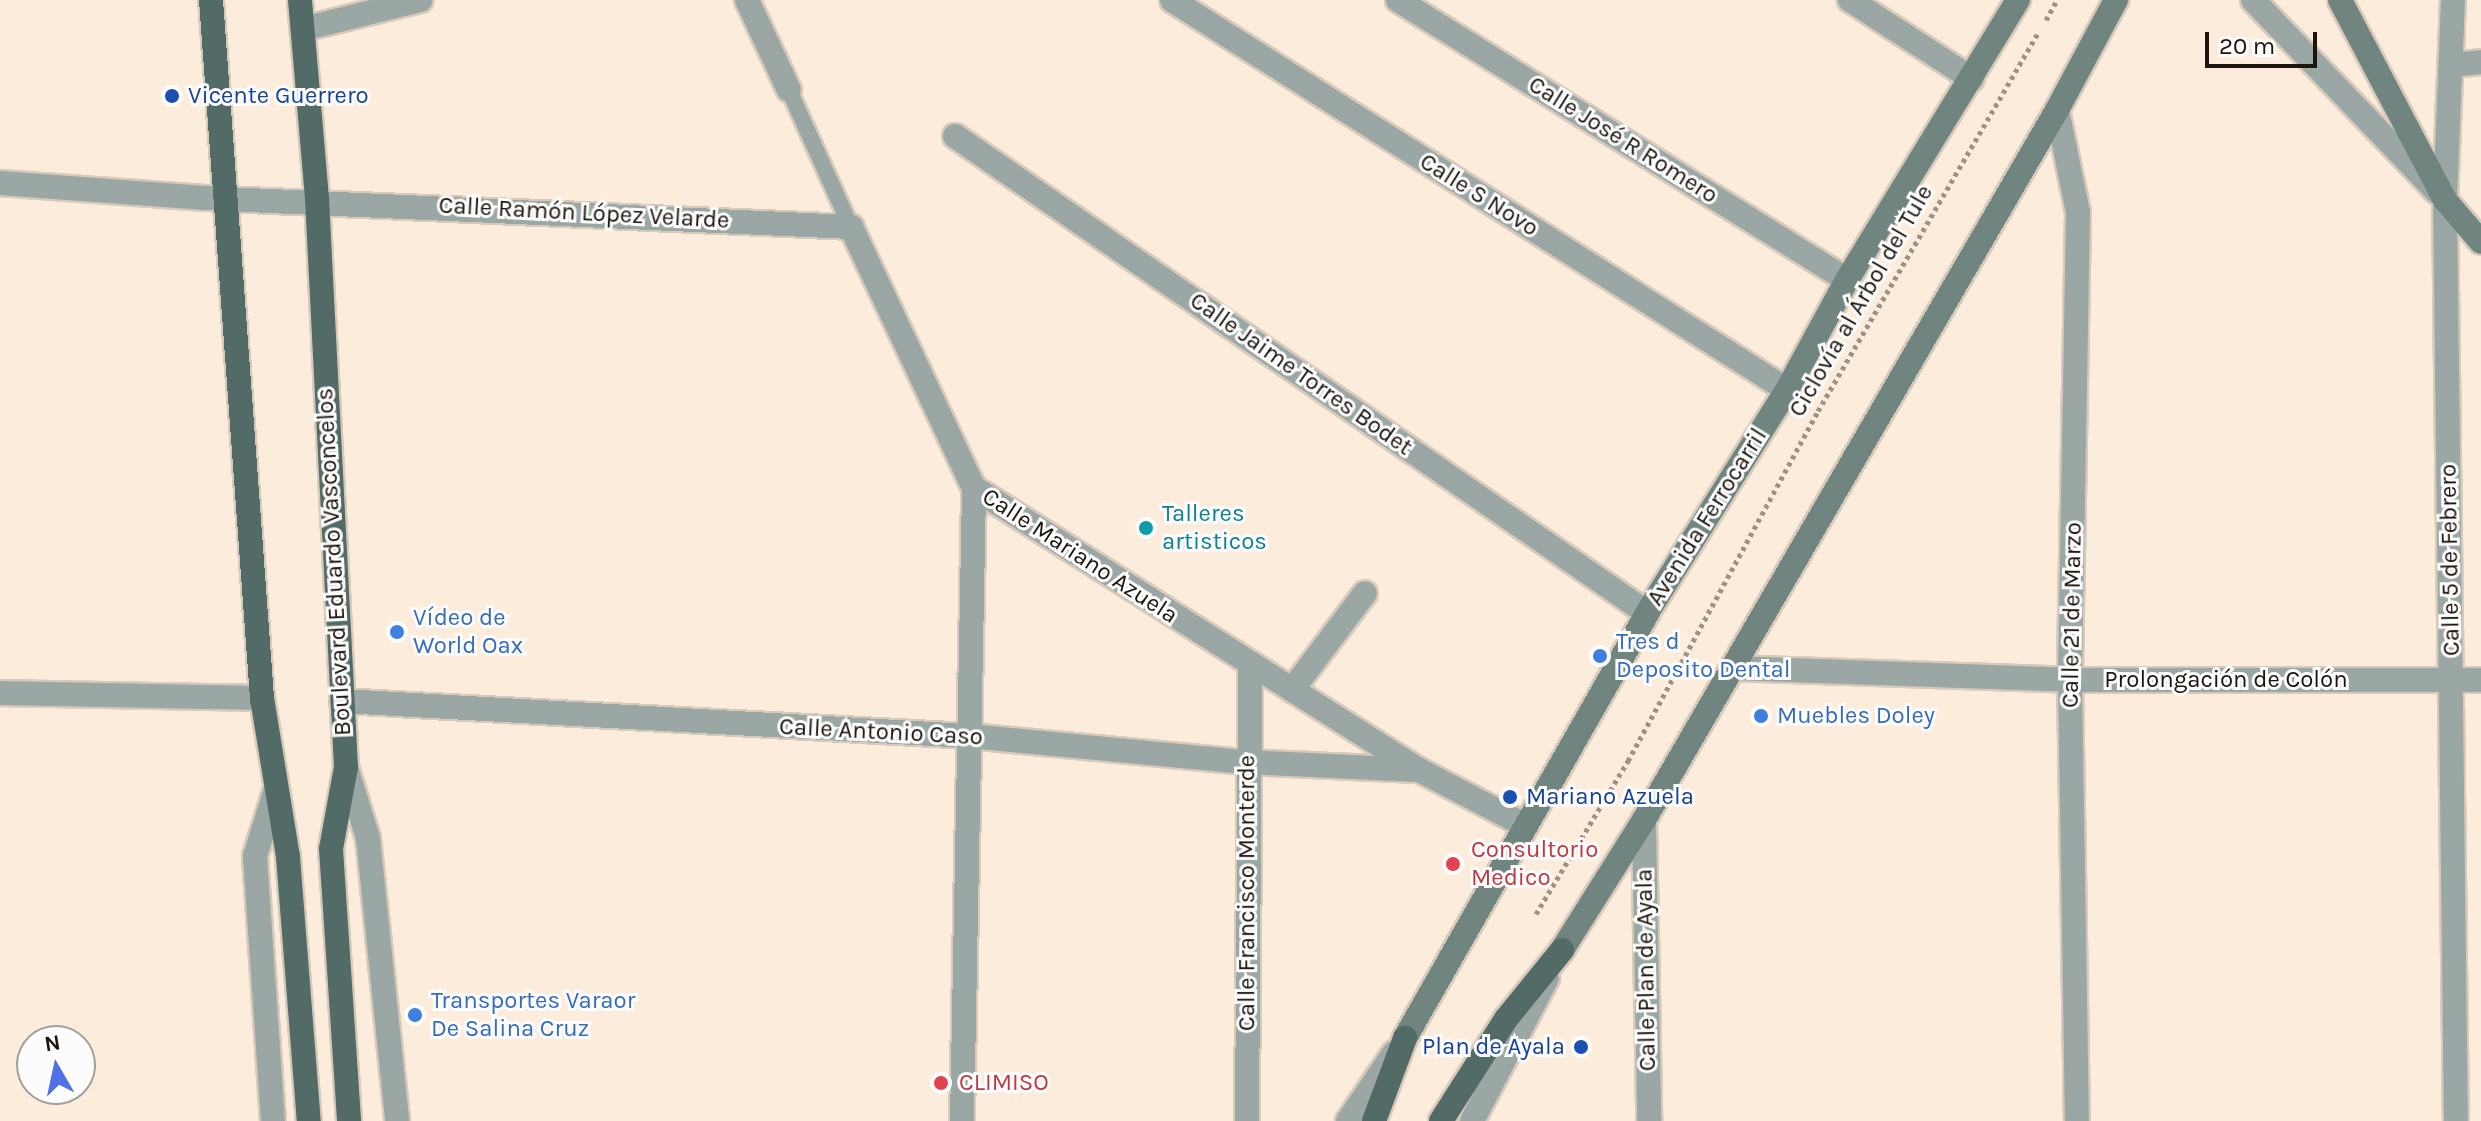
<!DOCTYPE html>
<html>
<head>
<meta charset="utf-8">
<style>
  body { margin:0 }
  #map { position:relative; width:2481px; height:1121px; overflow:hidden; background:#fcecdc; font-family:Karla,sans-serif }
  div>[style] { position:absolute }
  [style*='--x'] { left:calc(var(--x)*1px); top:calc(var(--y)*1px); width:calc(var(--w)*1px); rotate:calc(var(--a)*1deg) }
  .path>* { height:5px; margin-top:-2.5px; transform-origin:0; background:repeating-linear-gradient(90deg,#9e9285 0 4px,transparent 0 8px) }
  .roads { filter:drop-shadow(2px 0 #d8cabb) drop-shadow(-2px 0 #d8cabb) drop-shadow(0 2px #d8cabb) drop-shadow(0 -2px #d8cabb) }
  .service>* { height:16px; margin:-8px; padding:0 8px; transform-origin:8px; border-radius:8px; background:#9aa7a4 }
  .minor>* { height:24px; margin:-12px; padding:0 12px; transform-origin:12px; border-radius:12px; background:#9aa7a4 }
  .tertiary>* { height:24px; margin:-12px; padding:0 12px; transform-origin:12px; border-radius:12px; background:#9aa7a4 }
  .secondary>* { height:24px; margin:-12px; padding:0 12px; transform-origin:12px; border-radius:12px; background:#708480 }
  .primary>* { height:24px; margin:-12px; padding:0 12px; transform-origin:12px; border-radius:12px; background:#536b67 }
  .dots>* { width:22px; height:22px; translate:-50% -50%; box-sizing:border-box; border:4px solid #fcfcfc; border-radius:50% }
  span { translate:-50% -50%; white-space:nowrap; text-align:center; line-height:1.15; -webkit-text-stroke:6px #fcfcfc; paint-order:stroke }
  .transit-label { font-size:24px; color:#164399 }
  .left { translate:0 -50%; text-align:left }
  .right { translate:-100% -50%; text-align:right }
  .street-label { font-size:24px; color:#1b150d }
  .culture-label { font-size:24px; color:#0d838f }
  .shop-label { font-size:24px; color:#366cbe }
  .health-label { font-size:24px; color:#be3a42 }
  .north { position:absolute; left:16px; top:1025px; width:80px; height:80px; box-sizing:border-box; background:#fcfcfc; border:2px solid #a2a09c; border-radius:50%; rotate:351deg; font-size:22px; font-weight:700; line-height:32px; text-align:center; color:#1b150d }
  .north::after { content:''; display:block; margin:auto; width:28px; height:36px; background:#4f71e5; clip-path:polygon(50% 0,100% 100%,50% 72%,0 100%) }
  .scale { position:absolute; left:2205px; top:32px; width:112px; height:36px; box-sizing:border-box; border:4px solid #1b150d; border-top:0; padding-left:10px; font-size:24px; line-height:28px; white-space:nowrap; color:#1b150d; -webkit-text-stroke:6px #fcfcfc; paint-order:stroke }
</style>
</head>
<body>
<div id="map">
  <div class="path">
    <i style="--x:2046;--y:20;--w:23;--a:-61"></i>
    <i style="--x:1536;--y:914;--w:179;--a:-59"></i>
    <i style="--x:1628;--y:761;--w:398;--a:-61.5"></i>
    <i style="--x:1818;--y:411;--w:439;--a:-59.8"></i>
  </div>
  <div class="roads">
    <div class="service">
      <i style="--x:789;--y:90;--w:150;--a:65.7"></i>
    </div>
    <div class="minor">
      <i style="--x:747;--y:0;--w:99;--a:65"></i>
      <i style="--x:1172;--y:0;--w:728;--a:32.38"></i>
      <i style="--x:1398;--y:0;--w:529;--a:31.95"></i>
      <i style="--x:1850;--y:0;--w:145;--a:32.9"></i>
      <i style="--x:2453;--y:0;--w:200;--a:92.3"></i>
      <i style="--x:2445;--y:200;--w:921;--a:89.32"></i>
      <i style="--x:303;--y:29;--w:121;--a:-13.9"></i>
      <i style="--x:2453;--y:65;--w:28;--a:-6"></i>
      <i style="--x:2057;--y:110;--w:104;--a:78.4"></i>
      <i style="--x:2078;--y:212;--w:468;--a:91"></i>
      <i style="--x:2070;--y:680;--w:441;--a:89.1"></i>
      <i style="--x:955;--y:136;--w:840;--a:34.58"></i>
      <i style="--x:0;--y:183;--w:204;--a:4.2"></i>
      <i style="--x:203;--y:198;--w:649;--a:2.56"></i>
      <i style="--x:851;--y:227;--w:289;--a:64.8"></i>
      <i style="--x:974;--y:488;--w:527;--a:32.36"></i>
      <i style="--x:1419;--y:770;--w:119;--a:27.6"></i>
      <i style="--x:1732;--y:668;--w:338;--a:2"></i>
      <i style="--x:2070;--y:680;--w:411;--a:0"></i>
      <i style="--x:1292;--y:690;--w:121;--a:-53"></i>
      <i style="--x:0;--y:693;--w:262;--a:1.1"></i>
      <i style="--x:342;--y:701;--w:628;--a:3.2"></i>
      <i style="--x:969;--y:736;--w:278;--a:5.4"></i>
      <i style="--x:1246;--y:762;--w:171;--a:2.7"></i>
      <i style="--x:1644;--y:820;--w:301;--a:89"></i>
      <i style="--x:962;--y:1121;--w:633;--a:-88.91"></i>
      <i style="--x:1247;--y:1121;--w:457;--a:-89.6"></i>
    </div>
    <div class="tertiary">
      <i style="--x:2253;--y:0;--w:266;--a:46.2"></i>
      <i style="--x:346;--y:767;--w:74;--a:72.8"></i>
      <i style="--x:368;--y:838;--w:284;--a:84.1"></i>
      <i style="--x:273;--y:1121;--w:266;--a:-93.9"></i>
      <i style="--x:255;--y:856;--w:67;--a:-72.6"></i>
      <i style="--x:1348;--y:1121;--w:82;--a:-55.9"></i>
      <i style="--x:1472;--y:1121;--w:161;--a:-62.3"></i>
    </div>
    <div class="secondary">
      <i style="--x:2340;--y:0;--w:226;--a:62.3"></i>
      <i style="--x:2445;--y:200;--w:55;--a:49.4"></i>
      <i style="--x:1562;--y:950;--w:154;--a:-57.8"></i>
      <i style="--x:1644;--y:820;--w:821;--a:-59.81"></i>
      <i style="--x:2057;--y:110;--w:125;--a:-61.8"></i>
      <i style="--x:1405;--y:1038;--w:489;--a:-60.3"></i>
      <i style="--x:1647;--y:613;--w:263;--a:-57.9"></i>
      <i style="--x:1787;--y:390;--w:125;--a:-61.4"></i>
      <i style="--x:1847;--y:280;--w:328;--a:-58.6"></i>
    </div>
    <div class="primary">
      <i style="--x:211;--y:0;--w:700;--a:85.82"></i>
      <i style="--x:262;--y:698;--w:161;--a:80.7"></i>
      <i style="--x:288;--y:857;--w:265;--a:85.5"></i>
      <i style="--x:300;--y:0;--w:200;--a:85.1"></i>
      <i style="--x:317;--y:199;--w:569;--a:87.08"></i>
      <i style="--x:346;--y:767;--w:83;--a:100.4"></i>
      <i style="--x:331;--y:849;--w:273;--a:86.2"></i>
      <i style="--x:1374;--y:1121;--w:89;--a:-69.5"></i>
      <i style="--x:1441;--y:1121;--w:121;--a:-57.5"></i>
      <i style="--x:1506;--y:1019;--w:89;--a:-50.9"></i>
    </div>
  </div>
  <div class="dots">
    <i style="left:172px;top:96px;background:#1a4fb4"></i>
    <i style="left:1146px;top:528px;background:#0f9aa8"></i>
    <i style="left:397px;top:632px;background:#3f7fe0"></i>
    <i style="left:1600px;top:656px;background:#3f7fe0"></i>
    <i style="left:1761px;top:716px;background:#3f7fe0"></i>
    <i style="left:1510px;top:797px;background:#1a4fb4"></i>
    <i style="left:1453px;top:864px;background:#e0444e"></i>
    <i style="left:415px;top:1015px;background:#3f7fe0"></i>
    <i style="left:1581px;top:1047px;background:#1a4fb4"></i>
    <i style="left:941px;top:1083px;background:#e0444e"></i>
  </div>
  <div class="transit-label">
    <span class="left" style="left:188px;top:96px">Vicente Guerrero</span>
    <span class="left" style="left:1526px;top:797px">Mariano Azuela</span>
    <span class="right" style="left:1565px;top:1047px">Plan de Ayala</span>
  </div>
  <div class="street-label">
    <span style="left:1623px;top:140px;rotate:32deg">Calle José R Romero</span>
    <span style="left:1479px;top:195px;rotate:32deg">Calle S Novo</span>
    <span style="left:584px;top:213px;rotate:3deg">Calle Ramón López Velarde</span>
    <span style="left:1861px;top:301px;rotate:-60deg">Ciclovía al Árbol del Tule</span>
    <span style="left:1301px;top:374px;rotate:35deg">Calle Jaime Torres Bodet</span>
    <span style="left:1707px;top:517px;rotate:-58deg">Avenida Ferrocarril</span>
    <span style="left:1080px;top:556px;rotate:33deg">Calle Mariano Azuela</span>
    <span style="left:2450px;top:560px;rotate:-91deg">Calle 5 de Febrero</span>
    <span style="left:334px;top:562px;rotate:-93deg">Boulevard Eduardo Vasconcelos</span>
    <span style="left:2072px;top:615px;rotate:-89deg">Calle 21 de Marzo</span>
    <span style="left:2226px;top:680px">Prolongación de Colón</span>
    <span style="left:881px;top:732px;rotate:3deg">Calle Antonio Caso</span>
    <span style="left:1247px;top:893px;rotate:-90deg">Calle Francisco Monterde</span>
    <span style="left:1646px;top:970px;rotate:-91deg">Calle Plan de Ayala</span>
  </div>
  <div class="culture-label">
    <span class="left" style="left:1162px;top:528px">Talleres<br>artisticos</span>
  </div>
  <div class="shop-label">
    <span class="left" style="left:413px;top:632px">Vídeo de<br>World Oax</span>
    <span class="left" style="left:1616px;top:656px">Tres d<br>Deposito Dental</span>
    <span class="left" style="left:1777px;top:716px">Muebles Doley</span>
    <span class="left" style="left:431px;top:1015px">Transportes Varaor<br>De Salina Cruz</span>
  </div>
  <div class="health-label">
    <span class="left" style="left:1471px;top:864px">Consultorio<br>Medico</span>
    <span class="left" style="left:959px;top:1083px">CLIMISO</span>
  </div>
  <div class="north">N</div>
  <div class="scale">20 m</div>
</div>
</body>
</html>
